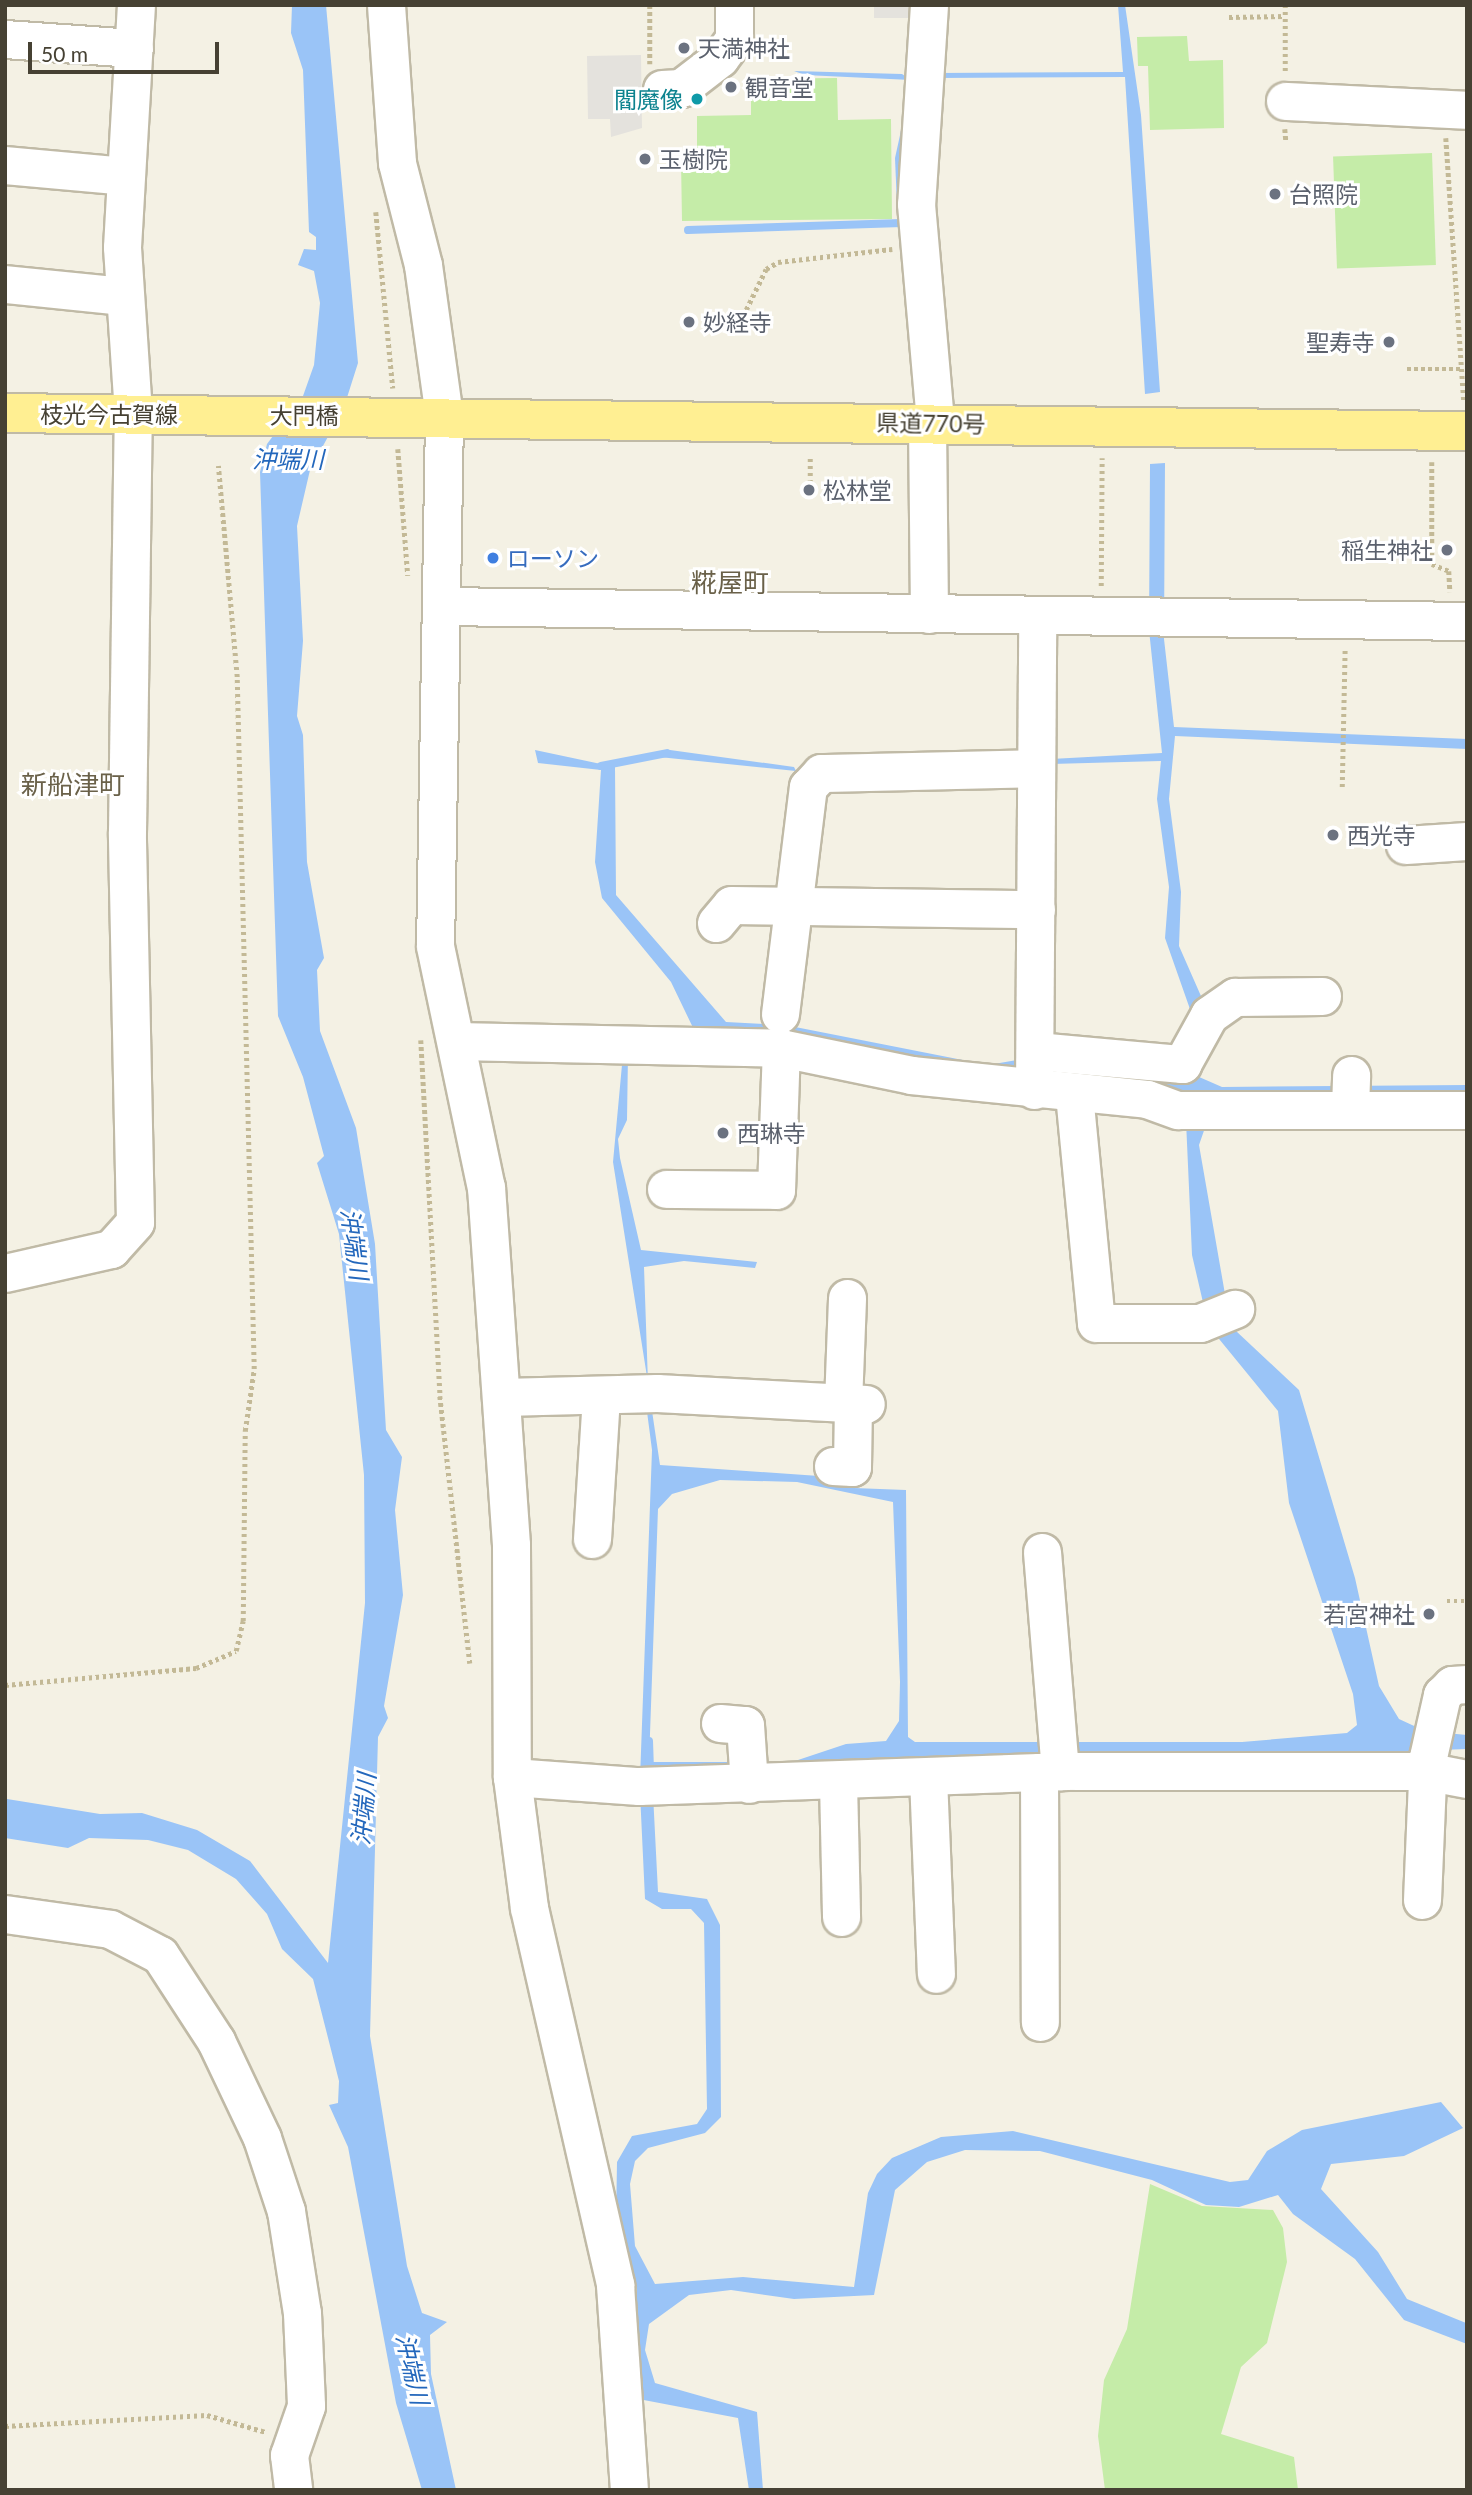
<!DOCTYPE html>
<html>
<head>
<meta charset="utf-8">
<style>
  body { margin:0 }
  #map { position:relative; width:1472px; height:2495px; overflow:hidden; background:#f4f1e4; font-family:Lato,"Noto Sans JP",sans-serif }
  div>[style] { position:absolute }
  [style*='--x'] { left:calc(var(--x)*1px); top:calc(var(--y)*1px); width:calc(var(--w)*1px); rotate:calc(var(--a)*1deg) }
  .green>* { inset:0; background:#c5eca8; transform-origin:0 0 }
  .parking>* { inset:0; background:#e4e2dd; transform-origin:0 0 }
  .water>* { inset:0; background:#9ac4f7 }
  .stream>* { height:8px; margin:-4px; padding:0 4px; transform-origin:4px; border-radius:4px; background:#9ac4f7 }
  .path>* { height:4.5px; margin-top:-2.25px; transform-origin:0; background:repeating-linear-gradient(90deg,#c3b996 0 3.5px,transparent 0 7px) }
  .roads { filter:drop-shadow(2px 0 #c0baa6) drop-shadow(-2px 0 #c0baa6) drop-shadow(0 2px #c0baa6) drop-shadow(0 -2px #c0baa6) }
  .minor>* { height:37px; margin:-18.5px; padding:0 18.5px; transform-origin:18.5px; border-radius:18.5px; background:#fff }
  .major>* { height:38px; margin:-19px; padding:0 19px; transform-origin:19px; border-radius:19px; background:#ffef92 }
  .dots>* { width:19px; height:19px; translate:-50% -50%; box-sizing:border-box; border:4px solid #fff; border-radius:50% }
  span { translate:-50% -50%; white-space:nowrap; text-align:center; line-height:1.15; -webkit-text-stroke:6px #fff; paint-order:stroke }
  .worship-label { font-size:23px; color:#5b616d }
  .left { translate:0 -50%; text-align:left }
  .right { translate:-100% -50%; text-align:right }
  .culture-label { font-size:23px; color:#0d838f }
  .street-label { font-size:23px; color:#464133 }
  .shop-label { font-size:23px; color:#366cbe }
  .water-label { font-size:24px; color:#2367bc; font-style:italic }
  .quarter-label { font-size:26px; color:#6a6149 }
  .frame { position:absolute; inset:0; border:7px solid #464133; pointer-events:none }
  .scale { position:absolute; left:28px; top:42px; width:191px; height:32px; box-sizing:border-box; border:4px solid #464133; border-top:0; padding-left:9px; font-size:21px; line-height:24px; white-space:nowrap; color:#464133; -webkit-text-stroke:5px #fff; paint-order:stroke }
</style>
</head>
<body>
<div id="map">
  <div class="green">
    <i style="clip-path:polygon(1187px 36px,1189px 61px,1223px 60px,1224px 128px,1150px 130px,1148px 66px,1138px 66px,1137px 37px)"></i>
    <i style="clip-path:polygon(837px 78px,838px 120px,891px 119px,892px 219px,682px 221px,681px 161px,697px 160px,697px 116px,751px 115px,751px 79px)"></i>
    <i style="left:1432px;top:153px;width:112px;height:99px;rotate:88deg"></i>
    <i style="clip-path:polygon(1150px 2184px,1202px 2206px,1273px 2210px,1283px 2228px,1287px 2262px,1267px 2343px,1241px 2367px,1221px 2434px,1294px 2457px,1298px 2490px,1105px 2490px,1098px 2436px,1104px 2380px,1127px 2329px)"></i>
  </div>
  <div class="parking">
    <i style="left:874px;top:5px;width:49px;height:13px"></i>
    <i style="clip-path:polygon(641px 55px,642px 128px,611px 137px,610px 119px,588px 119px,587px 56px)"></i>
  </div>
  <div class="water">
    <i style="clip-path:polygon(292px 5px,326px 5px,358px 363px,344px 407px,310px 470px,297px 526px,303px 641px,297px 716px,303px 735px,307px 862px,324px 958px,317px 970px,320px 1031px,356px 1128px,375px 1244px,386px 1430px,402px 1457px,395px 1510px,403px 1595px,384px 1706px,388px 1718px,378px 1737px,370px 2036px,407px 2266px,422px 2313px,447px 2322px,430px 2335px,431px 2374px,456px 2490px,422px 2490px,396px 2403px,348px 2147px,329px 2105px,338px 2103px,339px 2081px,313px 1979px,282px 1949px,267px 1914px,236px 1879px,188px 1850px,148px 1840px,89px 1838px,68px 1848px,5px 1838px,7px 1799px,100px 1814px,142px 1813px,197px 1830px,250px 1861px,328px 1963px,365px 1603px,364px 1475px,339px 1234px,317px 1163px,324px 1156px,303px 1077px,278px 1016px,260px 472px,267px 444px,303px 396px,314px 365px,320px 303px,314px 271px,298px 265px,304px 249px,316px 250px,316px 237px,309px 232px,303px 70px,291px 33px)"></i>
    <i style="clip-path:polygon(1118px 5px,1125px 5px,1141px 115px,1160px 392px,1145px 394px,1125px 77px,937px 78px,937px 73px,1123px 72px)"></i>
    <i style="clip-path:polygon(794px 71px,902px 74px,911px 80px,805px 75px)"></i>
    <i style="clip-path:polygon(902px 126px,908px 126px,906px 229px,898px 229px,895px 158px)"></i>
    <i style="clip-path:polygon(1165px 463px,1164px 639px,1174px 727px,1467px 739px,1467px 749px,1175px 736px,1169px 799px,1181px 892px,1179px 946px,1208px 1012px,1191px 1012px,1165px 938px,1169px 887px,1157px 799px,1161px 761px,1051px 764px,1051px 759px,1162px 753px,1149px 630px,1150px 464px)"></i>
    <i style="clip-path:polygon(535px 750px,615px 767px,616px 895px,726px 1022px,785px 1025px,988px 1065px,1017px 1060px,1190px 1073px,1222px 1087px,1467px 1085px,1467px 1101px,1215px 1102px,697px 1036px,671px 982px,602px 898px,595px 862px,601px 770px,538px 763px)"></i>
    <i style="clip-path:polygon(670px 750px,794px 767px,796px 771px,659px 757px)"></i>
    <i style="clip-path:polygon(623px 1054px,628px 1054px,627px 1120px,618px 1139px,620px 1158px,641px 1250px,757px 1262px,755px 1268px,684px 1261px,644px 1267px,648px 1383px,613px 1162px)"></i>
    <i style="clip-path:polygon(evenodd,1186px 1121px,1207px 1122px,1199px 1145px,1229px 1317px,1236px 1331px,1299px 1390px,1355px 1578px,1379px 1686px,1399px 1719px,1425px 1731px,1467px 1735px,1467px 1749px,640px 1779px,652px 1450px,646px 1404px,651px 1404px,660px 1465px,819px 1476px,854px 1488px,906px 1490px,908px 1737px,915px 1742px,1242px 1742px,1347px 1733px,1357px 1725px,1353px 1694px,1289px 1503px,1278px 1411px,1215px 1334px,1205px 1311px,1192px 1255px,1186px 1121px,720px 1480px,797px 1482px,893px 1502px,900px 1682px,899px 1721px,886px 1741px,846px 1744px,792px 1762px,649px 1762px,658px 1509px,672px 1494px,720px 1480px)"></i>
    <i style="clip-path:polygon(640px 1793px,653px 1794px,658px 1892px,707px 1899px,720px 1925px,721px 2117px,705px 2133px,648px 2148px,635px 2161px,630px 2184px,635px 2246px,655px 2284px,743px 2277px,854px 2287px,868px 2193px,877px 2174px,892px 2158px,941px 2137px,1013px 2131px,1230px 2182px,1248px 2180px,1267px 2151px,1302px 2130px,1441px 2102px,1463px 2128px,1404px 2156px,1331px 2164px,1321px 2189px,1378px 2252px,1407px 2299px,1466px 2323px,1467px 2344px,1404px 2320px,1355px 2259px,1293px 2214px,1278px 2195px,1239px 2207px,1206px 2205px,1152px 2180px,1040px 2151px,965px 2150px,927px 2162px,895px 2190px,874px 2295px,794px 2299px,731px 2290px,689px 2295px,649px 2324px,645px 2350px,655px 2383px,757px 2412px,763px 2490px,749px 2490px,738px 2418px,628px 2397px,637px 2289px,616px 2221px,617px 2162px,632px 2136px,697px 2124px,707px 2109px,704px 1923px,691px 1909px,662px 1909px,645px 1899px)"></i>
  </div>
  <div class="stream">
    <i style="--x:688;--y:230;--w:214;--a:-1.9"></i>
    <i style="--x:601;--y:766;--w:67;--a:-11.1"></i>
    <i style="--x:649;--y:1741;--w:29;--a:88"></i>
  </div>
  <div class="path">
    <i style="--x:650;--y:5;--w:59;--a:90"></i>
    <i style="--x:1229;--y:17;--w:56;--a:-1"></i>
    <i style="--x:1285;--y:71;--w:66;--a:-90"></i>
    <i style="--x:1285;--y:129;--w:11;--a:85"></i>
    <i style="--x:1446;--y:138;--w:265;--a:86.1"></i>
    <i style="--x:376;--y:212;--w:177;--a:84.5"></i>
    <i style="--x:729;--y:318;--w:14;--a:-8"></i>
    <i style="--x:743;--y:316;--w:52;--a:-63.9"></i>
    <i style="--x:766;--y:269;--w:14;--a:-30"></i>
    <i style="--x:778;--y:262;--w:115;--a:-6.5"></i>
    <i style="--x:1407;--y:369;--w:53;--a:0"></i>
    <i style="--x:398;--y:449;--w:127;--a:85.5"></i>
    <i style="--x:1432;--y:462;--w:102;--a:90"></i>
    <i style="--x:1432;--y:564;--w:18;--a:22"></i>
    <i style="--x:1449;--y:571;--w:21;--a:87"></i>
    <i style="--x:810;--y:490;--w:35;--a:-90"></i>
    <i style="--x:1101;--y:586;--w:128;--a:-89.6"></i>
    <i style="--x:1342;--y:787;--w:139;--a:-88.8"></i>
    <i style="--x:421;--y:1040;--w:357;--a:86.9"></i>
    <i style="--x:440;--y:1396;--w:269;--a:83.6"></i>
    <i style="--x:1447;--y:1601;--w:20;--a:0"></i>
    <i style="--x:5;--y:1685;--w:192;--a:-5.1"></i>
    <i style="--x:196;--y:1668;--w:43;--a:-23"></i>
    <i style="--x:236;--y:1651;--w:31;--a:-77"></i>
    <i style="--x:243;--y:1621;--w:190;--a:-89.4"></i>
    <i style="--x:245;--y:1431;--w:63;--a:-81.7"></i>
    <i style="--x:254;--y:1369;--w:692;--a:-91.41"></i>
    <i style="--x:237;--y:677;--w:212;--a:-95.1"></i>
    <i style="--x:5;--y:2426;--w:202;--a:-3.1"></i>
    <i style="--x:207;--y:2415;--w:61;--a:16.1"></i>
  </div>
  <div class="roads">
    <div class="minor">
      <i style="--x:386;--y:5;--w:158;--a:86"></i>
      <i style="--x:397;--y:163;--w:105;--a:75.7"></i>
      <i style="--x:423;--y:265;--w:153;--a:82.1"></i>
      <i style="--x:444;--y:417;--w:529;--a:90.97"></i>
      <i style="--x:435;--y:946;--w:246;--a:78.1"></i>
      <i style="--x:486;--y:1187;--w:359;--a:86"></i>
      <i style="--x:511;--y:1545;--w:232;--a:89.8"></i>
      <i style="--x:512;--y:1777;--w:132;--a:82.6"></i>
      <i style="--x:529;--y:1908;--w:387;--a:77.1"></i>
      <i style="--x:615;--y:2285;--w:205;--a:86.1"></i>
      <i style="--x:929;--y:5;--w:199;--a:93.7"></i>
      <i style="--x:916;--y:204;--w:220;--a:85"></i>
      <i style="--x:5;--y:39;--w:129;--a:4"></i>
      <i style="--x:662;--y:89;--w:19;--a:-3"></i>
      <i style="--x:681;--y:88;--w:49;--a:-37.6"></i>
      <i style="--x:720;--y:58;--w:24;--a:-54"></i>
      <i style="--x:734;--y:39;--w:34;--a:-90"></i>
      <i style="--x:1285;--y:101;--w:182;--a:2.8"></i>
      <i style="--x:5;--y:165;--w:121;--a:5.2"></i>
      <i style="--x:5;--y:284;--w:120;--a:5.8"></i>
      <i style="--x:927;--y:423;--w:191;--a:89.4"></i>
      <i style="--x:443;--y:606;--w:1024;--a:0.84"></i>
      <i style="--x:1405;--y:845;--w:62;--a:-3.7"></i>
      <i style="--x:716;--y:923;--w:23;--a:-50"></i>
      <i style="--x:731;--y:905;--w:305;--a:0.8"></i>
      <i style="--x:780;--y:1014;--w:229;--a:-83"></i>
      <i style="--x:808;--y:787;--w:19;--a:-47"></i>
      <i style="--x:821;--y:773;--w:215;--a:-1.3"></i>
      <i style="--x:456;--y:1041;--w:325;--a:1.2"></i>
      <i style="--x:781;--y:1048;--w:133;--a:11.7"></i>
      <i style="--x:911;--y:1075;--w:237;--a:5.8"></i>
      <i style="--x:1147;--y:1099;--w:33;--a:20"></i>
      <i style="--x:1178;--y:1110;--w:289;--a:0"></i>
      <i style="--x:1036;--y:1051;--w:147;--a:5.1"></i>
      <i style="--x:1182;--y:1064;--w:56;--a:-61.1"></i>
      <i style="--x:1209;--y:1015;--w:32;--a:-35"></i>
      <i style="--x:1235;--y:997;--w:87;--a:-0.7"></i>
      <i style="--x:1034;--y:1090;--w:475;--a:-89.6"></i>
      <i style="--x:1074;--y:1094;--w:230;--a:84.5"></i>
      <i style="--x:1096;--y:1323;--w:104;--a:0"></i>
      <i style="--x:1200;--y:1323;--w:38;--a:-22"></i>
      <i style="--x:1350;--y:1108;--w:33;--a:-88"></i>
      <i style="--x:666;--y:1189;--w:110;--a:0.5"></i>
      <i style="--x:776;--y:1190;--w:142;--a:-88"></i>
      <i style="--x:5;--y:1273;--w:109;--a:-12.8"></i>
      <i style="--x:111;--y:1249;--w:36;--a:-48"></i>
      <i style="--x:135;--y:1222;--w:390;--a:-91.2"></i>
      <i style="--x:127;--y:832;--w:419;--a:-89.2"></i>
      <i style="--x:133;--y:413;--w:166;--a:-93.8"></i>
      <i style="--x:122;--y:247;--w:242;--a:-86.7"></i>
      <i style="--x:503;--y:1397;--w:154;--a:-1.5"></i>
      <i style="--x:657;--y:1393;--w:209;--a:3"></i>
      <i style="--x:843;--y:1403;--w:105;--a:-87.8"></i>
      <i style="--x:833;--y:1466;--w:19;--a:3"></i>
      <i style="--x:852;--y:1467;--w:64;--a:-89.1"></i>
      <i style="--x:592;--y:1539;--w:143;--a:-86.4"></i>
      <i style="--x:1042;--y:1552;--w:220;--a:85.3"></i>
      <i style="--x:720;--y:1723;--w:25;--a:5"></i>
      <i style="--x:745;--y:1725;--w:59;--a:86.1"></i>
      <i style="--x:1039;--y:1772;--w:250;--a:89.8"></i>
      <i style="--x:512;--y:1777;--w:127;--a:4.1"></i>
      <i style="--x:639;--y:1786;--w:436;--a:-2"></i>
      <i style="--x:1075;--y:1771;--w:350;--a:0"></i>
      <i style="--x:1425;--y:1771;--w:43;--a:10.8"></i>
      <i style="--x:928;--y:1777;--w:197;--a:87.7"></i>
      <i style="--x:838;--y:1782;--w:135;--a:88.7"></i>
      <i style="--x:1422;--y:1900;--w:143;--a:-87.6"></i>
      <i style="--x:1428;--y:1757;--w:64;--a:-77.3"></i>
      <i style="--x:1442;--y:1695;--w:14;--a:-45"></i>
      <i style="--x:1452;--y:1685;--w:15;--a:-4"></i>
      <i style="--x:5;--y:1914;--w:106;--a:8.1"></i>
      <i style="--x:110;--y:1929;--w:56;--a:27.5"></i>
      <i style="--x:160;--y:1955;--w:103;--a:56.9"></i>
      <i style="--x:216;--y:2041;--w:107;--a:64.6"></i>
      <i style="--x:262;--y:2138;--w:77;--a:71.8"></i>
      <i style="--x:286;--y:2211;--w:103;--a:81.1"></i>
      <i style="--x:302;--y:2313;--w:93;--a:87.5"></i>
      <i style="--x:306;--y:2406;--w:52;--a:109.1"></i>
      <i style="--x:289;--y:2455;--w:35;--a:83"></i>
    </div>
    <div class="major">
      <i style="--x:5;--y:413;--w:1462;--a:0.71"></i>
    </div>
  </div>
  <div class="dots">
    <i style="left:684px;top:48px;background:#6b7280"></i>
    <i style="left:731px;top:87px;background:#6b7280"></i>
    <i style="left:697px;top:99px;background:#0f9aa8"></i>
    <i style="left:645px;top:159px;background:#6b7280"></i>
    <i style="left:1275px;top:194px;background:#6b7280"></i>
    <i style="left:689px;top:322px;background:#6b7280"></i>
    <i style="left:1389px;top:342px;background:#6b7280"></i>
    <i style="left:809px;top:490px;background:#6b7280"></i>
    <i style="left:1447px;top:550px;background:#6b7280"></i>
    <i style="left:493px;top:558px;background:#3f7fe0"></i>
    <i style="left:1333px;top:835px;background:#6b7280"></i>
    <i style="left:723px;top:1133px;background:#6b7280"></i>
    <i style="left:1429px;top:1614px;background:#6b7280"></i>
  </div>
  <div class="worship-label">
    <span class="left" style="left:698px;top:48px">天満神社</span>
    <span class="left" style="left:745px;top:87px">観音堂</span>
    <span class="left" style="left:659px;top:159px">玉樹院</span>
    <span class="left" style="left:1289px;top:194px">台照院</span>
    <span class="left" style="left:703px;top:322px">妙経寺</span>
    <span class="right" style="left:1375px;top:342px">聖寿寺</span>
    <span class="left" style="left:823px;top:490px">松林堂</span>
    <span class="right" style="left:1433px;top:550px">稲生神社</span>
    <span class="left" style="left:1347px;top:835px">西光寺</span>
    <span class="left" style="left:737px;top:1133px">西琳寺</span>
    <span class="right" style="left:1415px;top:1614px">若宮神社</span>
  </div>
  <div class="culture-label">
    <span class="right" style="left:683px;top:99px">閻魔像</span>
  </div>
  <div class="street-label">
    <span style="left:109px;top:414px">枝光今古賀線</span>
    <span style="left:304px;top:415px">大門橋</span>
    <span style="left:931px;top:423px;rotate:1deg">県道770号</span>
  </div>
  <div class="shop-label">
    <span class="left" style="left:507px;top:558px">ローソン</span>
  </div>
  <div class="water-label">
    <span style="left:288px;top:459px">沖端川</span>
    <span style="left:355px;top:1244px;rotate:82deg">沖端川</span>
    <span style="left:363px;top:1809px;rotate:-85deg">沖端川</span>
    <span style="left:413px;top:2369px;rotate:77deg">沖端川</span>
  </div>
  <div class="quarter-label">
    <span style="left:730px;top:583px">糀屋町</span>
    <span style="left:73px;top:785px">新船津町</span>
  </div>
  <div class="frame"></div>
  <div class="scale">50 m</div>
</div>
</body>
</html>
